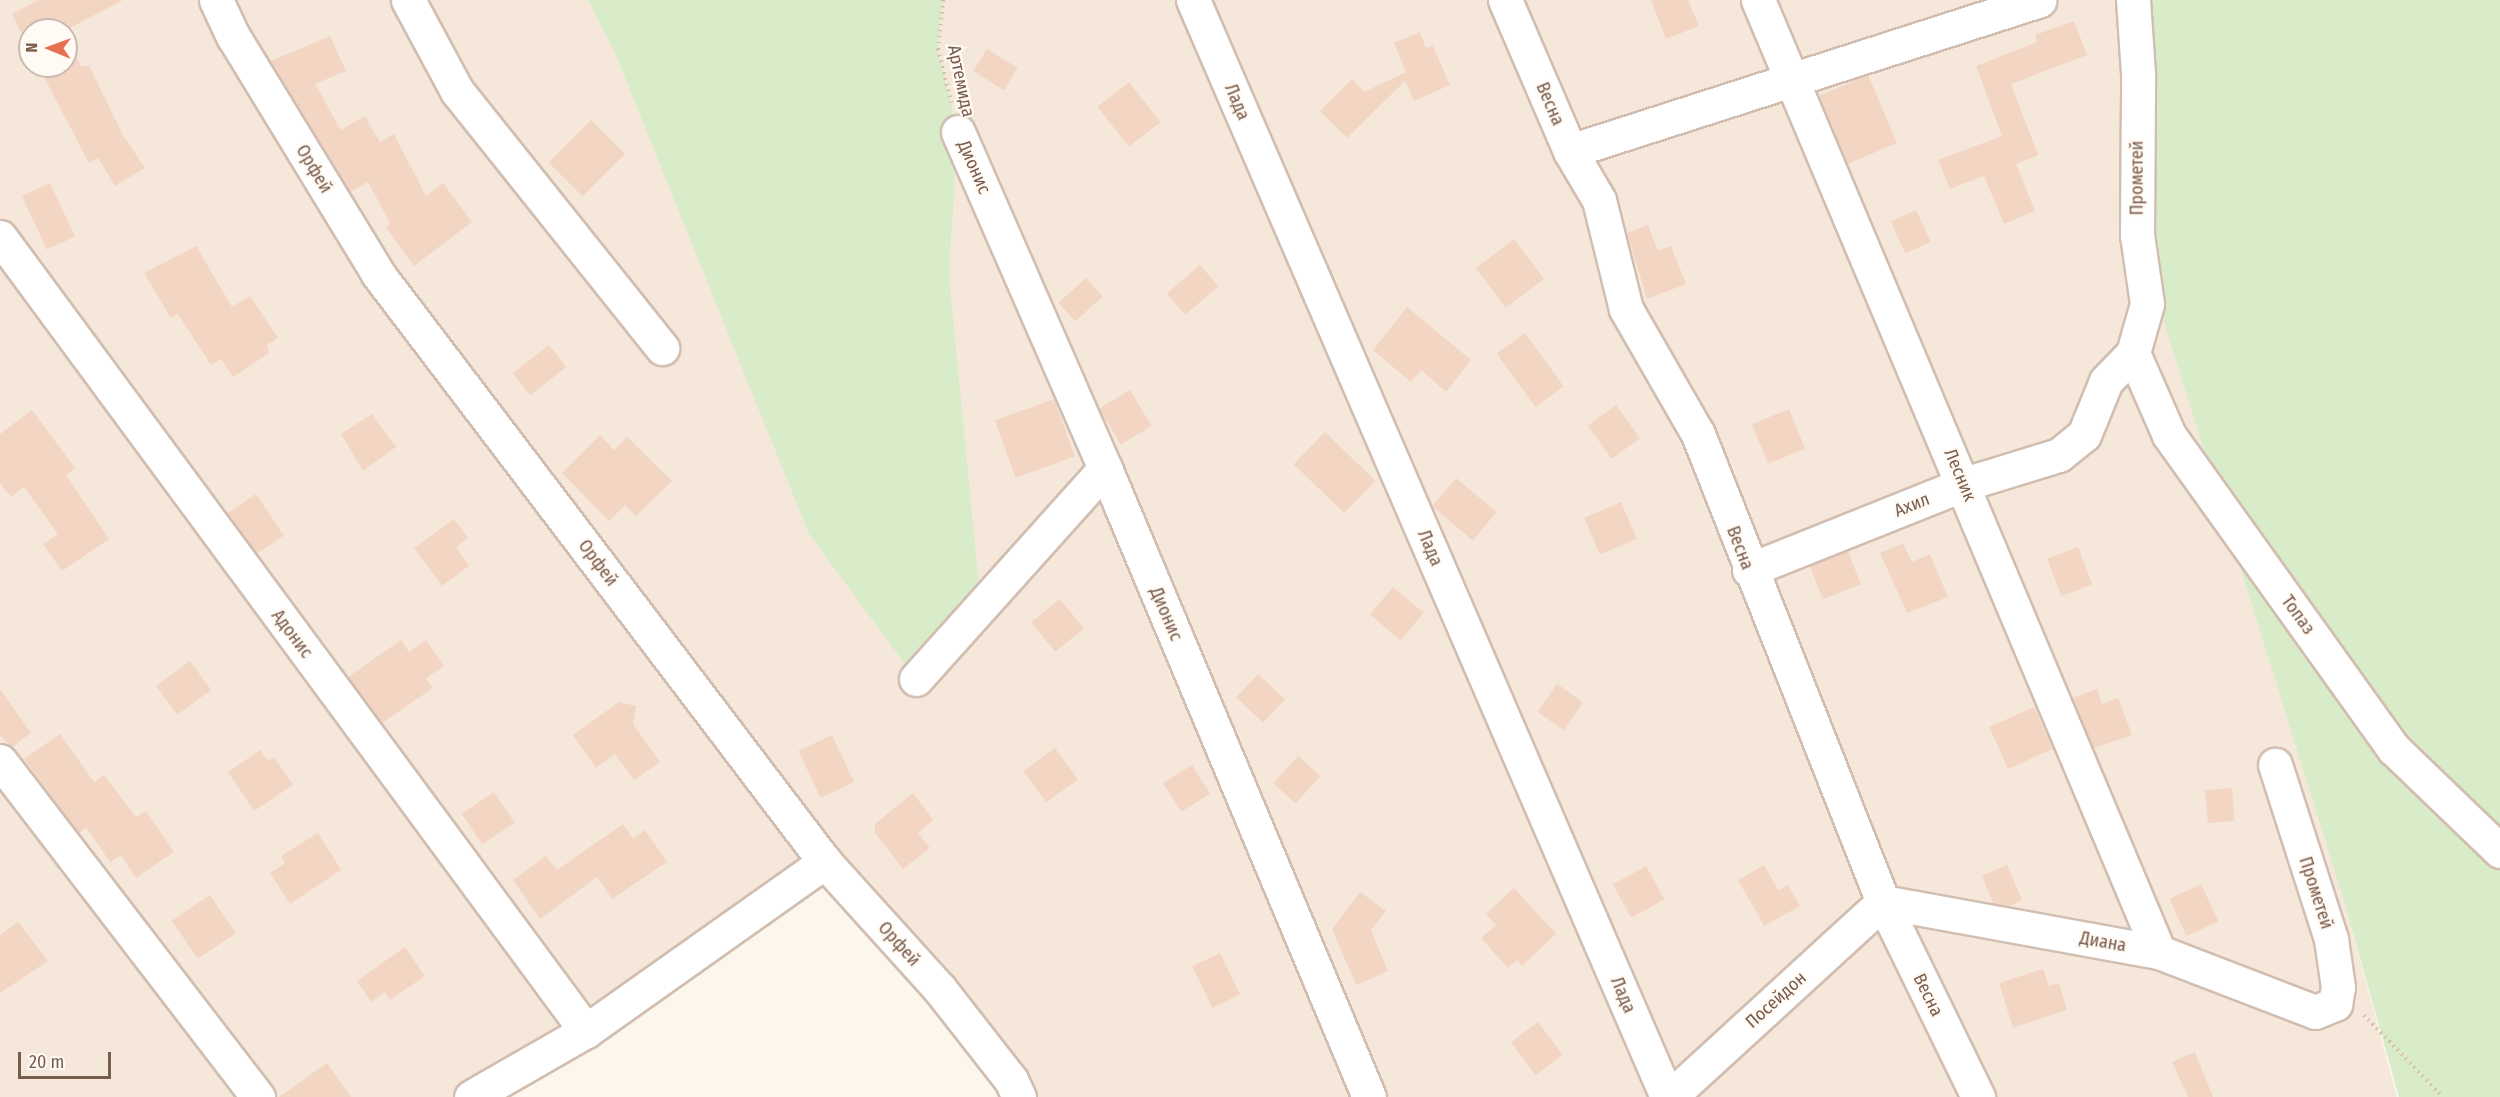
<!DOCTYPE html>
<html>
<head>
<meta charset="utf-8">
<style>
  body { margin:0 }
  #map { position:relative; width:2500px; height:1097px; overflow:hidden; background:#fdf6ec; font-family:"Fira Sans Condensed",sans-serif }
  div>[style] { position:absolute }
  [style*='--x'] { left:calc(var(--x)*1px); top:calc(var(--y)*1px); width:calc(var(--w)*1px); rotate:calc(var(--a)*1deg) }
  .residential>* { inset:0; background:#f5e8da }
  .green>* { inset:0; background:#d8ecc9 }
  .building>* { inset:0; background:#f3d5c3; transform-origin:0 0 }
  .path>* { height:4px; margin-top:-2px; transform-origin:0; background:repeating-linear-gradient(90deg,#d9b8a5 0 1.5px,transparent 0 6px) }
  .roads { filter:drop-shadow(2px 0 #d1beb0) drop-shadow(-2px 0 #d1beb0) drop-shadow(0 2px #d1beb0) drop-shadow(0 -2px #d1beb0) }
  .street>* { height:33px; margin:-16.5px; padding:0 16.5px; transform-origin:16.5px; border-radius:16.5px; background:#fff }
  span { translate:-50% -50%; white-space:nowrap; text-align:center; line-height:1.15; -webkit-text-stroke:4.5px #fffaf3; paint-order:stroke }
  .street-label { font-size:18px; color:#7a5c4d }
  .north { position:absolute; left:18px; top:18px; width:60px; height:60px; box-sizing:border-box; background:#fffaf3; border:2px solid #cabbb1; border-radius:50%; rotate:271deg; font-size:16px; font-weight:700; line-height:24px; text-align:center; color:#7a5c4d }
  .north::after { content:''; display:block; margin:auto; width:21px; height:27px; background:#e76f51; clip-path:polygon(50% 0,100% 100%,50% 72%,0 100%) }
  .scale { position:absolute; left:18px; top:1052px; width:93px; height:27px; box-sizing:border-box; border:3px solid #7a5c4d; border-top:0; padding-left:8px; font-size:18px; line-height:21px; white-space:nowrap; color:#7a5c4d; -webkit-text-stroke:4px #fffaf3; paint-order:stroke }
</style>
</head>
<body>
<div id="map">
  <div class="residential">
    <i style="clip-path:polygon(evenodd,0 0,588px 0,615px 53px,949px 277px,958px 132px,938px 49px,943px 0,2133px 0,2344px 901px,2397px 1097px,1003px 1097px,1010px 1079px,825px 862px,468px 1097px,0 1097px,0 0,30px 30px,66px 30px,66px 66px,30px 66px,30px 30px)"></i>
  </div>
  <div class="green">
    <i style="clip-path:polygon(588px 0,943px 0,938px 49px,958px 132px,949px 277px,981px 606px,916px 679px,809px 534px,615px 53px)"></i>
    <i style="clip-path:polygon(2129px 0,2500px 0,2500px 1097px,2399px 1097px,2344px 901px,2137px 235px)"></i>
  </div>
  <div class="building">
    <i style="clip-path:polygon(39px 0,123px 0,66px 30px,30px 30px,30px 50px,12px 14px)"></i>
    <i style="clip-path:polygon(1651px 0,1688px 0,1699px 26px,1666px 39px)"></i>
    <i style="clip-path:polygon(2074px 21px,2087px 55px,2011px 84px,2038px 155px,2016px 164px,2035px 211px,2004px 224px,1984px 176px,1950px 189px,1938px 160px,2002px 136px,1976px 66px,2037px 42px,2035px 35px)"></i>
    <i style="clip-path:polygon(1420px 32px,1426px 48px,1433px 46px,1450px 85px,1414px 101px,1405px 81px,1347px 138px,1320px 111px,1352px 79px,1364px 92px,1406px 72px,1394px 43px)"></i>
    <i style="clip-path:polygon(66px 36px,81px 66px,89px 66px,123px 135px,145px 168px,115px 186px,98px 158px,89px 163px,38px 66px,66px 66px)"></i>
    <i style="clip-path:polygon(330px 36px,346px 71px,315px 84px,341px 130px,365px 116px,380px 142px,394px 134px,426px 196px,443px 183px,472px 222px,414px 266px,386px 227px,390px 223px,368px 182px,350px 192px,271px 61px)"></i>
    <i style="left:987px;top:49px;width:36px;height:26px;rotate:32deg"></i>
    <i style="left:1868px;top:75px;width:74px;height:53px;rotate:67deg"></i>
    <i style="left:1129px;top:82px;width:51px;height:40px;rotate:52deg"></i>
    <i style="left:591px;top:120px;width:48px;height:60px;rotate:45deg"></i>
    <i style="left:50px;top:183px;width:59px;height:31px;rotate:65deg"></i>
    <i style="left:1916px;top:210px;width:35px;height:28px;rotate:65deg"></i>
    <i style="clip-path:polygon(1648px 225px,1658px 251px,1671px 246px,1686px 284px,1647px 299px,1627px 233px)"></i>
    <i style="left:1514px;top:239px;width:50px;height:48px;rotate:53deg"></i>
    <i style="clip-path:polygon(196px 246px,232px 307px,250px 296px,278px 338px,267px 345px,269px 353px,233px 377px,221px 359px,211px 365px,178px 314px,171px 318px,144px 273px)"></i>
    <i style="left:1200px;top:265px;width:28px;height:44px;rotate:49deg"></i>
    <i style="left:1086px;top:278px;width:25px;height:37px;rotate:48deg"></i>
    <i style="clip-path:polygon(1407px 307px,1471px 360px,1446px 392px,1421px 370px,1411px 382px,1373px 350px)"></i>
    <i style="left:1525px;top:333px;width:66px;height:35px;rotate:54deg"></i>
    <i style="left:549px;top:345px;width:28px;height:46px;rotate:52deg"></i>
    <i style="left:1130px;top:390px;width:42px;height:36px;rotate:59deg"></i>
    <i style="left:1054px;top:399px;width:61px;height:63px;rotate:70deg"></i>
    <i style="left:1616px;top:405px;width:41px;height:35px;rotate:54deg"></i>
    <i style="left:1789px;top:409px;width:43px;height:40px;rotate:68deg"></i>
    <i style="clip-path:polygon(32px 410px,75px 468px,66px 475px,109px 539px,62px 571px,43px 544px,58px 534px,24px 487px,11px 497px,0 483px,0 434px)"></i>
    <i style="clip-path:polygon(372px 414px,396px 447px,363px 471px,341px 434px)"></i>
    <i style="left:1325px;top:432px;width:70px;height:45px;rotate:44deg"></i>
    <i style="clip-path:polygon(600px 435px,614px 450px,627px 437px,672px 481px,636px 516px,625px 505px,609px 521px,562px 473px)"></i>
    <i style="left:1456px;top:478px;width:53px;height:37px;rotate:40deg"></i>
    <i style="left:256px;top:494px;width:50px;height:34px;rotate:56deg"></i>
    <i style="left:1621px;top:502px;width:40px;height:40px;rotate:67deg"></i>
    <i style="clip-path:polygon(454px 519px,468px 538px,456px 547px,469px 566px,442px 586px,414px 548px)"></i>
    <i style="clip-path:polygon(1903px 543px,1912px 562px,1930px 554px,1948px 597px,1907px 613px,1880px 553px)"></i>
    <i style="left:2078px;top:547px;width:40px;height:33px;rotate:69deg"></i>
    <i style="left:1848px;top:551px;width:36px;height:41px;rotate:69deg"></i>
    <i style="left:1393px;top:587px;width:40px;height:36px;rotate:40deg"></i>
    <i style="left:1060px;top:599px;width:38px;height:37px;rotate:51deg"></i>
    <i style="clip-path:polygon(401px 640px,409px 652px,426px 640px,444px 666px,426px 678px,433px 688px,382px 723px,348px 677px)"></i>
    <i style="left:190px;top:661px;width:36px;height:42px;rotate:54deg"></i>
    <i style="left:1258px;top:674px;width:37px;height:32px;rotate:43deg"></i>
    <i style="left:1557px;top:684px;width:32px;height:34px;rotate:35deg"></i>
    <i style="clip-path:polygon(0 689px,31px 733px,12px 747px,0 736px)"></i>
    <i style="clip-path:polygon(2097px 689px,2102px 704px,2118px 698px,2132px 735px,2094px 748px,2072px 698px)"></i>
    <i style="clip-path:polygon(619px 702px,636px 706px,633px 724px,660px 762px,634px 780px,615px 754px,596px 768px,573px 735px)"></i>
    <i style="left:2034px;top:707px;width:46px;height:49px;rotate:66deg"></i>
    <i style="clip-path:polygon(60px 734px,94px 782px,104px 775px,136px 817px,146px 811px,174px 852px,136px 878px,121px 855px,110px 862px,86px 827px,79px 833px,24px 759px)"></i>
    <i style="left:832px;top:735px;width:52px;height:37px;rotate:65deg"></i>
    <i style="left:1055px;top:748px;width:39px;height:39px;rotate:54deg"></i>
    <i style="clip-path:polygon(260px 750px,268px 761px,274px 757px,293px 785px,254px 811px,228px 772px)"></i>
    <i style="left:1298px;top:756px;width:30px;height:37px;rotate:42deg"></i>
    <i style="left:1192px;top:765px;width:34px;height:34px;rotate:58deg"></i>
    <i style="left:2232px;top:788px;width:33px;height:27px;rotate:85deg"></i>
    <i style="left:494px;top:792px;width:37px;height:39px;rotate:56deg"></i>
    <i style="clip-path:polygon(913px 793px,933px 820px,918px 833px,930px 848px,903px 869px,875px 833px,875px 824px)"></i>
    <i style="clip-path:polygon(623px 824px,633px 839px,645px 830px,667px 862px,612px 899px,597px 877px,540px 919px,513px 880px,546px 856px,557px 870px)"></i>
    <i style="clip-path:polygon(318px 833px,341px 870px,290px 904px,270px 873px,285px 863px,281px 856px)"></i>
    <i style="clip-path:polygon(1764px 865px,1778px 890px,1788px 885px,1800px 906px,1764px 926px,1738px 880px)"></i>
    <i style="clip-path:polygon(2007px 865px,2022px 900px,2009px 906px,1993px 903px,1982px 876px)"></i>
    <i style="left:1646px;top:866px;width:38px;height:38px;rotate:61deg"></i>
    <i style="left:2201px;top:884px;width:41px;height:35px;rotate:65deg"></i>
    <i style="clip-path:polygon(1514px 888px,1556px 934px,1522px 966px,1517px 960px,1508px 968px,1481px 938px,1496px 925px,1486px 914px)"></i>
    <i style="clip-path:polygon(1360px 892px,1386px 911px,1371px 930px,1388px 971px,1356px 985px,1332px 929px)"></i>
    <i style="left:210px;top:895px;width:46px;height:46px;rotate:56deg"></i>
    <i style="clip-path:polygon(18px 922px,48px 961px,0 993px,0 935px)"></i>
    <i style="clip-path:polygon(405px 947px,425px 976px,390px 1000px,385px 992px,371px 1002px,357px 981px)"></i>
    <i style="left:1220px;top:953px;width:46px;height:31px;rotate:64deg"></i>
    <i style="clip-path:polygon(2043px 969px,2049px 986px,2059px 983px,2067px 1010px,2013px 1028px,1999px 983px)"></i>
    <i style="left:1538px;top:1022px;width:41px;height:34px;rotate:53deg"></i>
    <i style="clip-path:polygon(2195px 1052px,2213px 1097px,2188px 1097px,2172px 1062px)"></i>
    <i style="clip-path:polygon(327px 1063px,351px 1097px,279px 1097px)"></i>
  </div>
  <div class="path">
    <i style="--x:943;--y:0;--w:49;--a:95.8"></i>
    <i style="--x:938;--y:49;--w:55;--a:76.2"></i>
    <i style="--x:2364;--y:1015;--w:114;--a:46.1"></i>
  </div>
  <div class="roads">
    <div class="street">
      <i style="--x:216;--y:0;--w:40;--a:65"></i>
      <i style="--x:233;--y:36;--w:279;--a:58.6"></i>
      <i style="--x:378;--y:274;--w:739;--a:52.76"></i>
      <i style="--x:825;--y:862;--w:170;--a:47.9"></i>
      <i style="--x:939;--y:988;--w:117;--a:52"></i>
      <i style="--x:1011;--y:1080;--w:19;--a:65"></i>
      <i style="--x:408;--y:0;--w:103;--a:61.7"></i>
      <i style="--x:457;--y:91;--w:329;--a:51.4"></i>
      <i style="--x:1193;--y:0;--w:1195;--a:66.63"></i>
      <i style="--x:1505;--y:0;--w:164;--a:66.7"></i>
      <i style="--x:1570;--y:151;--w:57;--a:59.4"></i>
      <i style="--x:1599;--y:200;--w:112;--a:76.1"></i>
      <i style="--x:1626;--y:309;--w:144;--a:60.1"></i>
      <i style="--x:1698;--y:434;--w:503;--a:68.43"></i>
      <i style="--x:1883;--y:902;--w:217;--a:64"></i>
      <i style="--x:1758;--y:0;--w:1033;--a:67.16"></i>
      <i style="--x:958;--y:132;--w:367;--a:66.4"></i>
      <i style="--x:1105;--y:468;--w:682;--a:67.23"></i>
      <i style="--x:1570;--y:151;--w:493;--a:-17.8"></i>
      <i style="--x:0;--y:237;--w:987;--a:53.57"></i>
      <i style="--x:2133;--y:353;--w:90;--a:66.3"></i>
      <i style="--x:2169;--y:435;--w:386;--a:54.4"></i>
      <i style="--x:2394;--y:749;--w:147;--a:43.9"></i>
      <i style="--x:1749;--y:570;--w:232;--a:-21.8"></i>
      <i style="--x:1964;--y:484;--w:99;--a:-17"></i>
      <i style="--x:2059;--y:455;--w:32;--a:-39"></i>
      <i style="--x:2084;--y:435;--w:58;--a:-67.8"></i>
      <i style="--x:2106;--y:381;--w:39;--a:-46"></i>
      <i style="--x:2133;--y:353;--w:51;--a:-74.1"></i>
      <i style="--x:2147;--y:304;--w:70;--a:-98.2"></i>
      <i style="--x:2137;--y:235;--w:162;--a:-89.6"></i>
      <i style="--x:2138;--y:73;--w:73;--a:-93.9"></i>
      <i style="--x:916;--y:679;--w:283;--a:-48.1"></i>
      <i style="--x:0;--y:761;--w:424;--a:52.5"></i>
      <i style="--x:471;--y:1097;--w:133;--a:-29.9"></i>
      <i style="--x:586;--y:1031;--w:293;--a:-35.3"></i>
      <i style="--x:1670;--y:1097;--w:289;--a:-42.5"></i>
      <i style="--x:1883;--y:902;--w:280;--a:10.3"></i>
      <i style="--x:2159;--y:952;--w:167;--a:21"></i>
      <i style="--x:2315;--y:1012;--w:22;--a:-22"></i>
      <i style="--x:2335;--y:1004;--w:17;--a:-80"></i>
      <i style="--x:2338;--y:987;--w:49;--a:-98.3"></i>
      <i style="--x:2331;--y:939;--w:183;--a:-107.8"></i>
    </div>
  </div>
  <div class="street-label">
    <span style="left:961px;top:81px;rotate:78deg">Артемида</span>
    <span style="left:1237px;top:102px;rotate:67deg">Лада</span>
    <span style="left:1550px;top:104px;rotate:67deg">Весна</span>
    <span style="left:974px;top:167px;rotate:66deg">Дионис</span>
    <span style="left:314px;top:169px;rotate:59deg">Орфей</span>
    <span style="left:2137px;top:178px;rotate:-90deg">Прометей</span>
    <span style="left:1960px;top:475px;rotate:67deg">Лесник</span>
    <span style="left:1912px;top:505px;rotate:-22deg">Ахил</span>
    <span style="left:1430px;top:548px;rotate:67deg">Лада</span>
    <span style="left:1740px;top:548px;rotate:69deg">Весна</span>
    <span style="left:598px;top:563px;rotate:53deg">Орфей</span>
    <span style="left:1166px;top:614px;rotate:67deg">Дионис</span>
    <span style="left:2298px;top:615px;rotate:54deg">Топаз</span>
    <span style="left:292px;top:634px;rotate:53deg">Адонис</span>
    <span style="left:2316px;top:893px;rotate:72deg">Прометей</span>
    <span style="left:2103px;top:942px;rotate:10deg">Диана</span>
    <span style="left:899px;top:944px;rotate:48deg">Орфей</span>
    <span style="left:1623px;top:995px;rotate:67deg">Лада</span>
    <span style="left:1928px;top:995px;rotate:64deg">Весна</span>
    <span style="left:1776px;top:1000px;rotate:-42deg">Посейдон</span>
  </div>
  <div class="north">N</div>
  <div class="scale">20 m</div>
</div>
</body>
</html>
